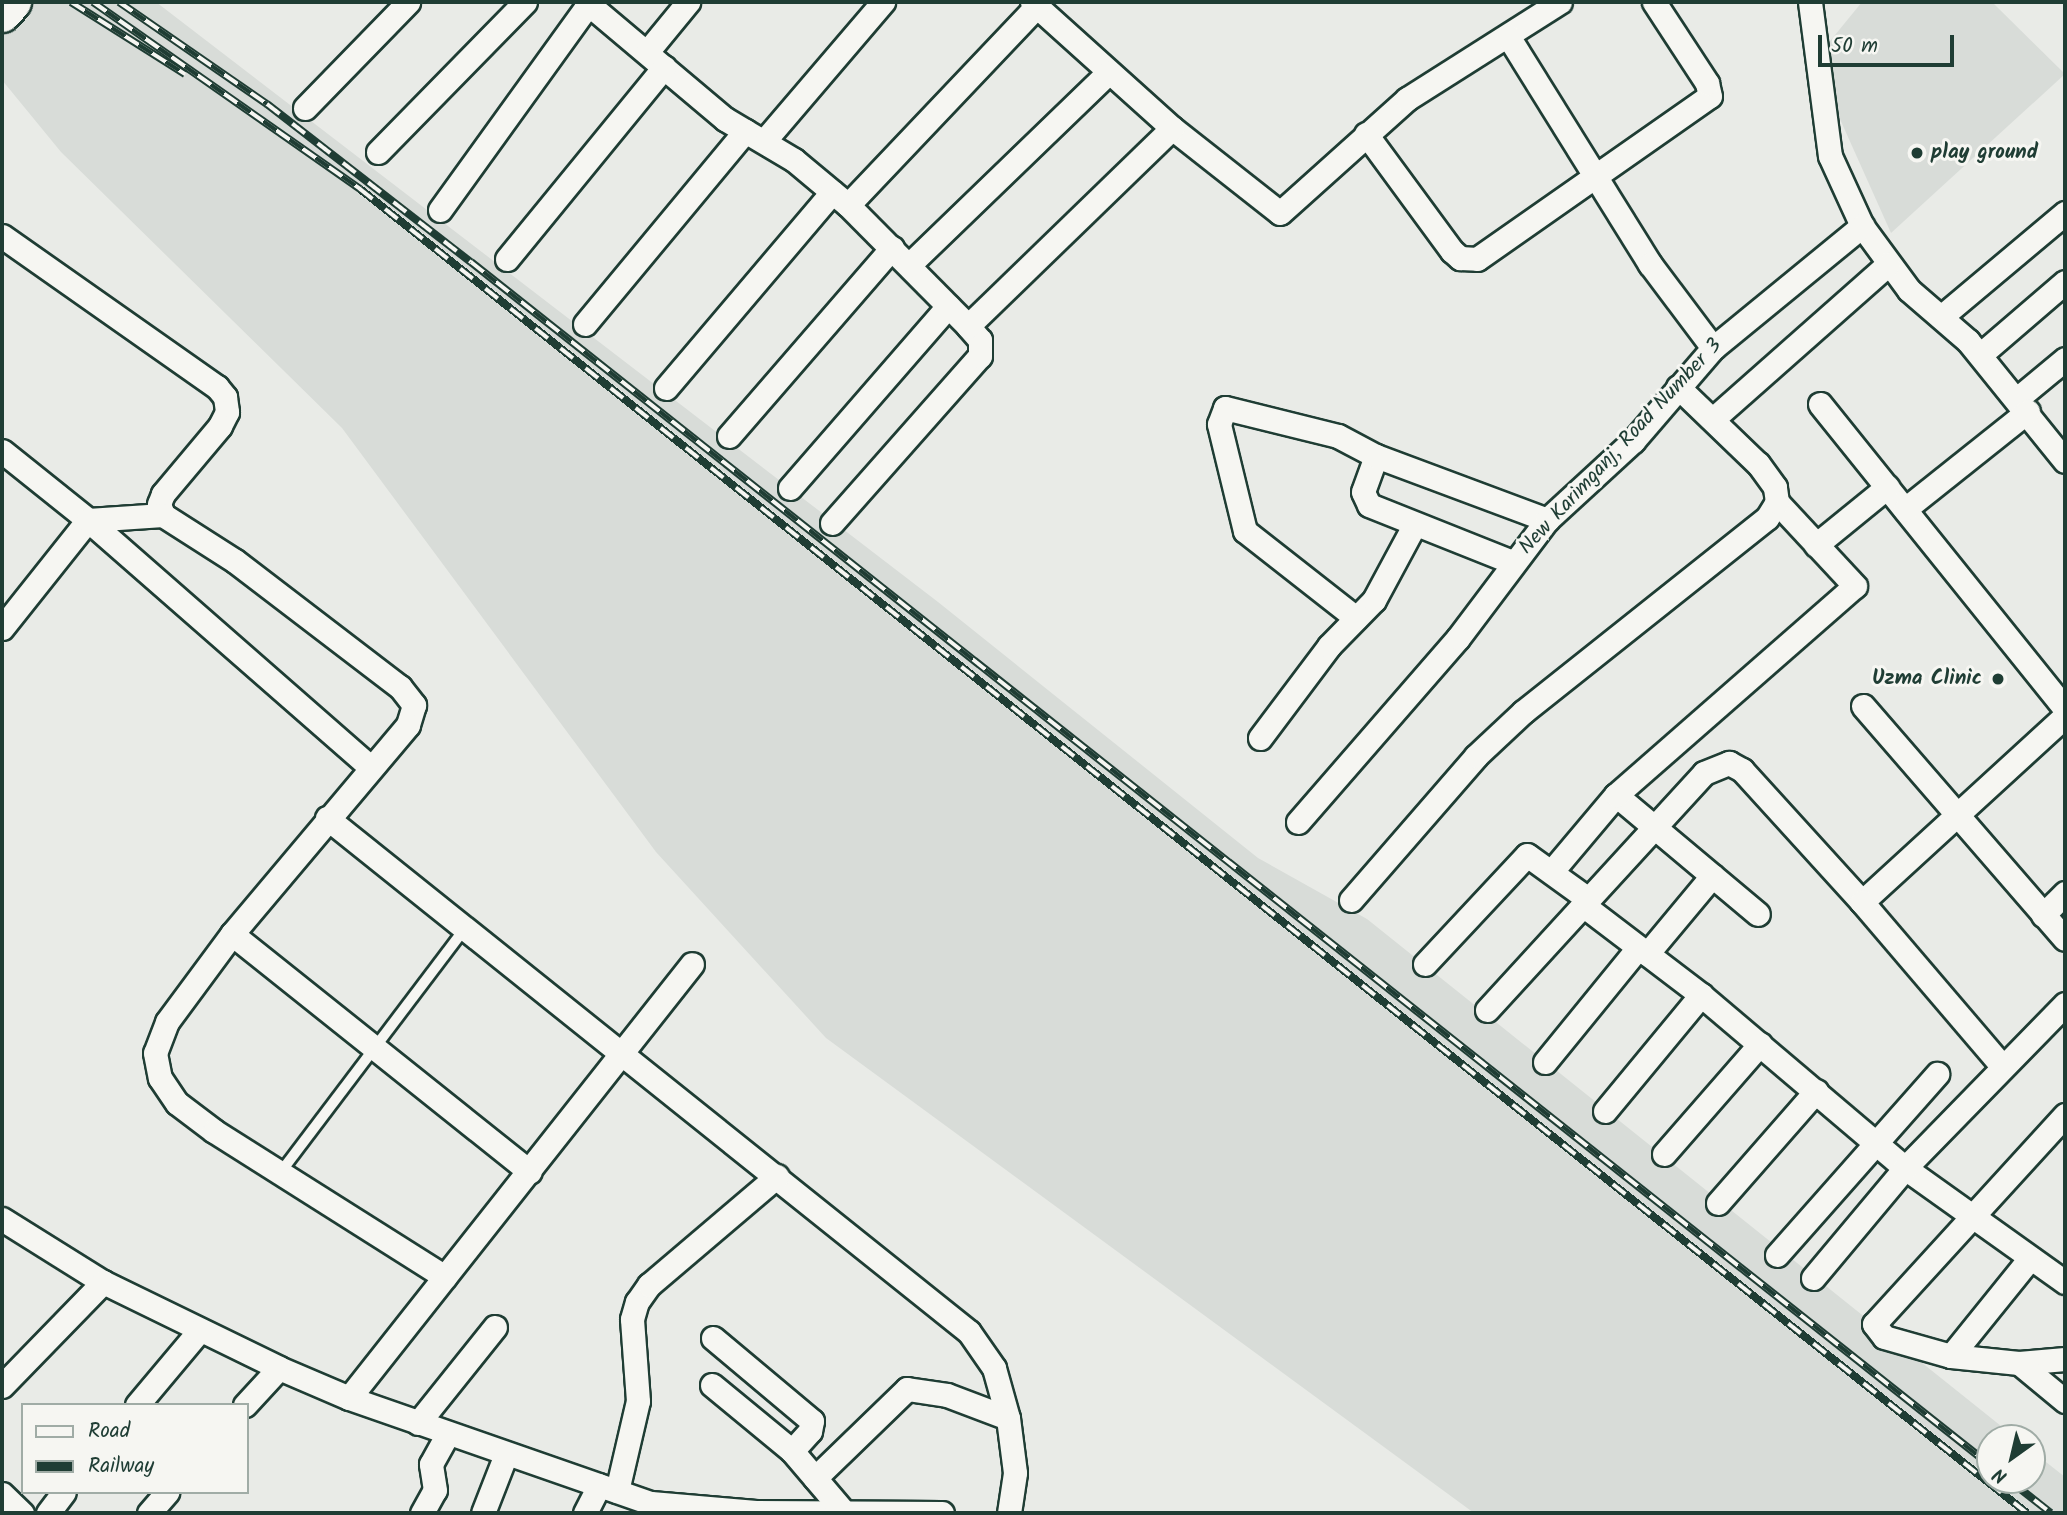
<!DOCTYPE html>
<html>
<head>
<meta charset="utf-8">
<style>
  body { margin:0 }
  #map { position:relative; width:2067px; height:1515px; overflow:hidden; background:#e9ebe7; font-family:Kalam,sans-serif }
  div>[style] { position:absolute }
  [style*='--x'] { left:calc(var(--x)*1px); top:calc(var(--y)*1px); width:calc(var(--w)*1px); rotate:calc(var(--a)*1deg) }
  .built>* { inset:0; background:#d8dcd8 }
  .roads { filter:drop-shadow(2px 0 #1f3d34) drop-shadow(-2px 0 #1f3d34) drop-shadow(0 2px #1f3d34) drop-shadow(0 -2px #1f3d34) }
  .lane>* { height:10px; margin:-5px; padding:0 5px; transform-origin:5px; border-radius:5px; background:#f6f6f2 }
  .street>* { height:23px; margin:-11.5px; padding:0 11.5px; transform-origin:11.5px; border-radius:11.5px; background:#f6f6f2 }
  .highway>* { height:38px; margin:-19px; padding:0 19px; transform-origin:19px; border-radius:19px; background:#f6f6f2 }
  .rail>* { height:8px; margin-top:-4px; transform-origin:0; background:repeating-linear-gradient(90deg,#f6f6f2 0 16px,#1f3d34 0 32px); box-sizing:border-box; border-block:2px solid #1f3d34 }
  .dots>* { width:19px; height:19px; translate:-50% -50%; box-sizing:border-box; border:4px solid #f6f6f2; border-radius:50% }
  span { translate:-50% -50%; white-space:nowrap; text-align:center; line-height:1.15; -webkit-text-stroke:6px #f6f6f2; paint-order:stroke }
  .poi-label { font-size:21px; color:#1f3d34; font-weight:700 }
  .left { translate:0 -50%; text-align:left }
  .right { translate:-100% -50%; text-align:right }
  .street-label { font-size:21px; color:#1f3d34 }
  .frame { position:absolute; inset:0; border:4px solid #1f3d34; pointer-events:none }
  .legend { position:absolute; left:21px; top:1403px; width:228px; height:91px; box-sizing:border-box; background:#f6f6f2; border:2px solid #a0aca6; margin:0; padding:9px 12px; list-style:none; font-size:21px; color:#1f3d34 }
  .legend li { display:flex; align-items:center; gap:14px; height:35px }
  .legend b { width:35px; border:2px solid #a0aca6 }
  .north { position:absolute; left:1976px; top:1424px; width:70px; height:70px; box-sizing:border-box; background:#f6f6f2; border:2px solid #a0aca6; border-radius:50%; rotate:214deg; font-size:19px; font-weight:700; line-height:28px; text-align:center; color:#1f3d34 }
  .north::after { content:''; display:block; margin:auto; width:24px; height:32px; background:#1f3d34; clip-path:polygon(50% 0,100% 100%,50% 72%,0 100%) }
  .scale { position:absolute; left:1818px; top:35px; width:136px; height:32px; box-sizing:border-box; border:4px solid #1f3d34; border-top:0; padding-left:9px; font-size:21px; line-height:24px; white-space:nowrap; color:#1f3d34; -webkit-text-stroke:5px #f6f6f2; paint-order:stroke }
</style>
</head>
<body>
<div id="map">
  <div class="built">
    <i style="clip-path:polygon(2px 2px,156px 2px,938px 602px,1258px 858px,1367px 919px,2016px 1438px,1990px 1438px,1990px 1480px,2032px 1480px,2032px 1451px,2065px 1477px,2065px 1513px,1474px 1513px,826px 1038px,656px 852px,342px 428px,61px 152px,2px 80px)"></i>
    <i style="clip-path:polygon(1862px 2px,1992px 2px,2065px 74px,1891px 233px,1818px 70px,1817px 57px)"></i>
  </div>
  <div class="roads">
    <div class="lane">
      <i style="--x:280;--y:1173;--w:303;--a:-52.9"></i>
    </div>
    <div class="street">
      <i style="--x:586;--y:2;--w:182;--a:40.1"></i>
      <i style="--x:725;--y:119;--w:80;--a:30.7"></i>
      <i style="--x:794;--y:160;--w:70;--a:39.8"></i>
      <i style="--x:848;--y:205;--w:170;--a:45.2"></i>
      <i style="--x:1032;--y:2;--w:188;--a:42"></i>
      <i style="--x:1172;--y:128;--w:137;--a:38.2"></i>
      <i style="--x:1280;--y:213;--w:171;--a:-41.9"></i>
      <i style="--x:1407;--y:99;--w:181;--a:-32.4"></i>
      <i style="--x:1810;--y:2;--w:155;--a:82.6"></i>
      <i style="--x:1830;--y:156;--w:77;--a:65.4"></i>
      <i style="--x:1862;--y:226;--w:79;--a:53.7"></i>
      <i style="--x:1909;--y:290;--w:78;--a:40.8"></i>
      <i style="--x:1968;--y:341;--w:154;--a:51.1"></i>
      <i style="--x:1508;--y:36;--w:269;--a:58.1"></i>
      <i style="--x:1650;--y:264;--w:105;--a:53.1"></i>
      <i style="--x:647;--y:52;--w:65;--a:-50.6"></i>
      <i style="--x:305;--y:108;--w:148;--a:-45.8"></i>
      <i style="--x:1366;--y:134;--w:145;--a:53.7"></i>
      <i style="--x:1452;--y:251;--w:11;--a:41"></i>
      <i style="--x:1460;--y:258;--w:17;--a:3"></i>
      <i style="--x:1477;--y:259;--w:284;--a:-35"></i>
      <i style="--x:1710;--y:96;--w:13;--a:-103"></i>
      <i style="--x:1707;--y:83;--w:97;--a:-123.2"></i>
      <i style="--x:765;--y:140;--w:182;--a:-49.5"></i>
      <i style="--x:378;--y:152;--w:210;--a:-45.6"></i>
      <i style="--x:848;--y:205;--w:274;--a:-46.5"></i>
      <i style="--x:440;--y:210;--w:256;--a:-54.2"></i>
      <i style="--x:2;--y:236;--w:263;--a:35.1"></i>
      <i style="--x:217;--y:387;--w:13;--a:51"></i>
      <i style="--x:225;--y:397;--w:15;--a:82"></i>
      <i style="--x:227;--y:412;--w:16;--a:117"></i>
      <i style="--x:220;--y:426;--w:89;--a:130"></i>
      <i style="--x:163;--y:494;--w:11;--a:112"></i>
      <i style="--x:159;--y:504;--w:12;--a:70"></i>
      <i style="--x:163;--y:515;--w:85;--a:32.6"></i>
      <i style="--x:235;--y:561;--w:208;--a:37.4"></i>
      <i style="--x:400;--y:687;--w:23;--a:52"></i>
      <i style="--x:414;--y:705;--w:21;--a:107"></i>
      <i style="--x:408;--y:725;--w:273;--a:130.1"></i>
      <i style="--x:232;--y:934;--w:109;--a:126.5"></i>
      <i style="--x:167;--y:1022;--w:33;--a:111"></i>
      <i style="--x:155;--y:1053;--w:25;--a:79"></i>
      <i style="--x:160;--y:1078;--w:30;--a:56"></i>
      <i style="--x:177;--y:1103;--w:46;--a:37.1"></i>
      <i style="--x:214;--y:1131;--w:273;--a:32.3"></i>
      <i style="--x:507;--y:259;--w:248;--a:-50.7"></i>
      <i style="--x:909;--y:265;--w:278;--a:-44"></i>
      <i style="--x:1941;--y:317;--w:162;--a:-40"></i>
      <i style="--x:585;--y:324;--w:251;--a:-50.3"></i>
      <i style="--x:1980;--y:355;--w:112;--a:-40.7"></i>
      <i style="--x:666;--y:388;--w:257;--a:-49.7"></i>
      <i style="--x:2018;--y:398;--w:61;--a:-39.7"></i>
      <i style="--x:1820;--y:404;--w:391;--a:51.2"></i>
      <i style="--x:1713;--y:419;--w:234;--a:-41.5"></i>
      <i style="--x:729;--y:436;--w:249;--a:-49.1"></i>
      <i style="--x:2;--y:451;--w:110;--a:38.7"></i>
      <i style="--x:88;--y:520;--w:376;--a:41.2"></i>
      <i style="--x:1376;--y:456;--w:38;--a:110"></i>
      <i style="--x:1363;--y:492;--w:14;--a:65"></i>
      <i style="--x:1369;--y:505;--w:154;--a:21.7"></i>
      <i style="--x:790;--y:488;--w:241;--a:-49"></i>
      <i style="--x:1905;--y:509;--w:157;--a:-38.5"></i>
      <i style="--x:832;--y:523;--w:223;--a:-48.5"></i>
      <i style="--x:980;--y:356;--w:16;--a:-90"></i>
      <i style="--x:980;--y:340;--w:18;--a:-131"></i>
      <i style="--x:968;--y:326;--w:284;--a:-44.1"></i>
      <i style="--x:1816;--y:545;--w:92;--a:-39.2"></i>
      <i style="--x:1356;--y:618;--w:141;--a:-141.9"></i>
      <i style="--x:1245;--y:531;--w:110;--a:-103.7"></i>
      <i style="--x:1219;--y:424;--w:17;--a:-69"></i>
      <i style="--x:1225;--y:408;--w:116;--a:13.9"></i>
      <i style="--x:1338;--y:436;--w:43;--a:27.8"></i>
      <i style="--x:1376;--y:456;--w:183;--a:20.5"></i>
      <i style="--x:2;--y:628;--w:138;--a:-51.5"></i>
      <i style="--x:88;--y:520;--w:75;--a:-3.8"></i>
      <i style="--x:1863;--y:706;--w:308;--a:49.1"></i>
      <i style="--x:1260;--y:738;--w:115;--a:-53.1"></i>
      <i style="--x:1329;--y:646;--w:64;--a:-45.6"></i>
      <i style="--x:1374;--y:600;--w:86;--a:-61.7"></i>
      <i style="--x:1616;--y:795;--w:185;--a:40"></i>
      <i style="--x:327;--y:818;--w:822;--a:38.68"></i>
      <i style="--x:969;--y:1332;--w:44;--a:55.2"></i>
      <i style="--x:994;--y:1368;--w:52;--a:74.4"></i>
      <i style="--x:1008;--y:1418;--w:55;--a:82.7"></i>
      <i style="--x:1015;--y:1473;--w:40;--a:98.5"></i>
      <i style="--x:1298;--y:822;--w:244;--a:-49"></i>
      <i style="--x:1458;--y:638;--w:148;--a:-53"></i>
      <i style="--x:1547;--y:520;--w:117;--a:-42.6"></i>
      <i style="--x:1633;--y:441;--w:123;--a:-49.3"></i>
      <i style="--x:1713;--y:348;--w:193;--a:-39.3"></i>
      <i style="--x:1552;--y:871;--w:99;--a:-49.9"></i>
      <i style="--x:1616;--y:795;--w:317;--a:-41.2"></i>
      <i style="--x:1855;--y:586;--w:115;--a:-132.9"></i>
      <i style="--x:1351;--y:900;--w:191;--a:-49"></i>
      <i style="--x:1476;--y:756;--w:64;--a:-43.1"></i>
      <i style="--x:1523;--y:712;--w:312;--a:-38.5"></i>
      <i style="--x:1767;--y:518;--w:19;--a:-58"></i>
      <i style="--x:1777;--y:502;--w:15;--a:-98"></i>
      <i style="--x:1775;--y:487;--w:29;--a:-126"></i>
      <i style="--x:1758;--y:464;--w:111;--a:-136.1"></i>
      <i style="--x:1862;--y:902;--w:275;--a:-42.5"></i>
      <i style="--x:1583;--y:905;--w:148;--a:37.3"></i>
      <i style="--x:1701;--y:995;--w:267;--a:40.3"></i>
      <i style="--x:1905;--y:1168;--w:196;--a:35.5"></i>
      <i style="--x:2043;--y:915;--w:31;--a:-45"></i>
      <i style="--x:232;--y:934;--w:381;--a:38.6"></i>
      <i style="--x:1647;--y:954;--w:102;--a:-50.2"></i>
      <i style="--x:1425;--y:964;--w:149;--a:-46.9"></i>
      <i style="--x:1527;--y:855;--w:75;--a:35.8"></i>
      <i style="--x:1487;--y:1010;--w:321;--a:-47.5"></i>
      <i style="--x:1704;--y:773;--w:27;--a:-22"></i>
      <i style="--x:1729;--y:763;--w:15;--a:28"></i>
      <i style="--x:1742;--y:770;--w:178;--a:47.7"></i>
      <i style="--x:1862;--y:902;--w:214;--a:49.5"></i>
      <i style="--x:1545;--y:1062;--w:147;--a:-50.8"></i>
      <i style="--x:1605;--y:1111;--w:151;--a:-50.4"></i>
      <i style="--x:2065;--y:1115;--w:283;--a:132.4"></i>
      <i style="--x:1874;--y:1324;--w:16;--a:52"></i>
      <i style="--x:1884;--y:1337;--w:70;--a:15.8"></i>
      <i style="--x:1951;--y:1356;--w:68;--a:5.9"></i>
      <i style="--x:2019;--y:1363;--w:46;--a:-5"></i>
      <i style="--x:1664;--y:1154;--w:146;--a:-48.9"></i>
      <i style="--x:1718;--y:1203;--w:149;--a:-48.8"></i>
      <i style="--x:2;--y:1219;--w:119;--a:32"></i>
      <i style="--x:103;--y:1282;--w:196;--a:26"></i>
      <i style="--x:279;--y:1368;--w:76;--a:23.2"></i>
      <i style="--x:349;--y:1398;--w:320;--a:19.2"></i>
      <i style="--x:651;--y:1503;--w:105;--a:4.9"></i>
      <i style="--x:756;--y:1512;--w:186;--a:0.3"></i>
      <i style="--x:1777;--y:1255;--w:242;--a:-48.5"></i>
      <i style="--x:1813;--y:1278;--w:143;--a:-50.1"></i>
      <i style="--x:1905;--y:1168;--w:229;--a:-45.7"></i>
      <i style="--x:713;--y:1338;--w:129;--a:40"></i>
      <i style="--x:812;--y:1421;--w:10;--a:101"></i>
      <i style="--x:810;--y:1431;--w:27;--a:132"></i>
      <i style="--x:1951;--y:1356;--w:126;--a:-51.1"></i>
      <i style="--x:2019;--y:1363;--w:60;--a:39.6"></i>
      <i style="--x:712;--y:1385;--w:104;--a:39.5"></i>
      <i style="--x:792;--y:1451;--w:80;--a:49.6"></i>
      <i style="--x:2;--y:1386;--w:145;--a:-45.8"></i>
      <i style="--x:349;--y:1398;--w:553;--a:-51.68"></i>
      <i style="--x:137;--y:1405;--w:98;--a:-50"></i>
      <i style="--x:245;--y:1405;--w:50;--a:-47.4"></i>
      <i style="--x:418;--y:1423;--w:123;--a:-51.3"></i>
      <i style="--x:815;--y:1478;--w:128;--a:-44.1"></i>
      <i style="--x:907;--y:1389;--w:40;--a:8.5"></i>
      <i style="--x:947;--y:1395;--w:65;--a:20.7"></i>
      <i style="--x:617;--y:1491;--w:92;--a:-76.9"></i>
      <i style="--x:638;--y:1401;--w:82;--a:-94.2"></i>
      <i style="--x:632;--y:1319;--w:18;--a:-74"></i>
      <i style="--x:637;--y:1302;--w:21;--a:-55"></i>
      <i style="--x:649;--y:1285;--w:168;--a:-40.4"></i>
      <i style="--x:2;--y:1494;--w:28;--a:44"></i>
      <i style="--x:48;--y:1513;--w:26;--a:-53"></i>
      <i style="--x:149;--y:1513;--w:28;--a:-49"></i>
      <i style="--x:422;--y:1513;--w:26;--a:-61"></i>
      <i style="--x:435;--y:1490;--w:26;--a:-99"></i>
      <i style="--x:431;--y:1464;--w:35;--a:-61"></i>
      <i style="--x:483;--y:1513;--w:63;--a:-68.7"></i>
      <i style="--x:585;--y:1513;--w:31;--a:-63"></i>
    </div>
    <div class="highway">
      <i style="--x:2;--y:13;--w:15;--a:-48"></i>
    </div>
  </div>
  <div class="rail">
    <i style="--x:71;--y:2;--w:135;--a:32.3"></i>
    <i style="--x:93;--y:2;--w:326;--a:35"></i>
    <i style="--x:360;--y:189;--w:2129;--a:38.46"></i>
    <i style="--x:119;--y:2;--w:180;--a:34.6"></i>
    <i style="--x:267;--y:104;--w:258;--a:37.8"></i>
    <i style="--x:471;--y:262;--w:1938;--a:38.38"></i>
    <i style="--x:2009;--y:1480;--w:53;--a:38.2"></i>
  </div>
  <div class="dots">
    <i style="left:1917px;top:153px;background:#1f3d34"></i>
    <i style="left:1998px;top:679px;background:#1f3d34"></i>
  </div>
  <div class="poi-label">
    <span class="left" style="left:1931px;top:153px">play ground</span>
    <span class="right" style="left:1982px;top:679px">Uzma Clinic</span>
  </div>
  <div class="street-label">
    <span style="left:1621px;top:447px;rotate:-47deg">New Karimganj, Road Number 3</span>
  </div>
  <div class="frame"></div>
  <ul class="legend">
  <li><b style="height:9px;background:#f6f6f2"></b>Road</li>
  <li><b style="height:9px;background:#1f3d34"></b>Railway</li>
  </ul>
  <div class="north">N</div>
  <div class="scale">50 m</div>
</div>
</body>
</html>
